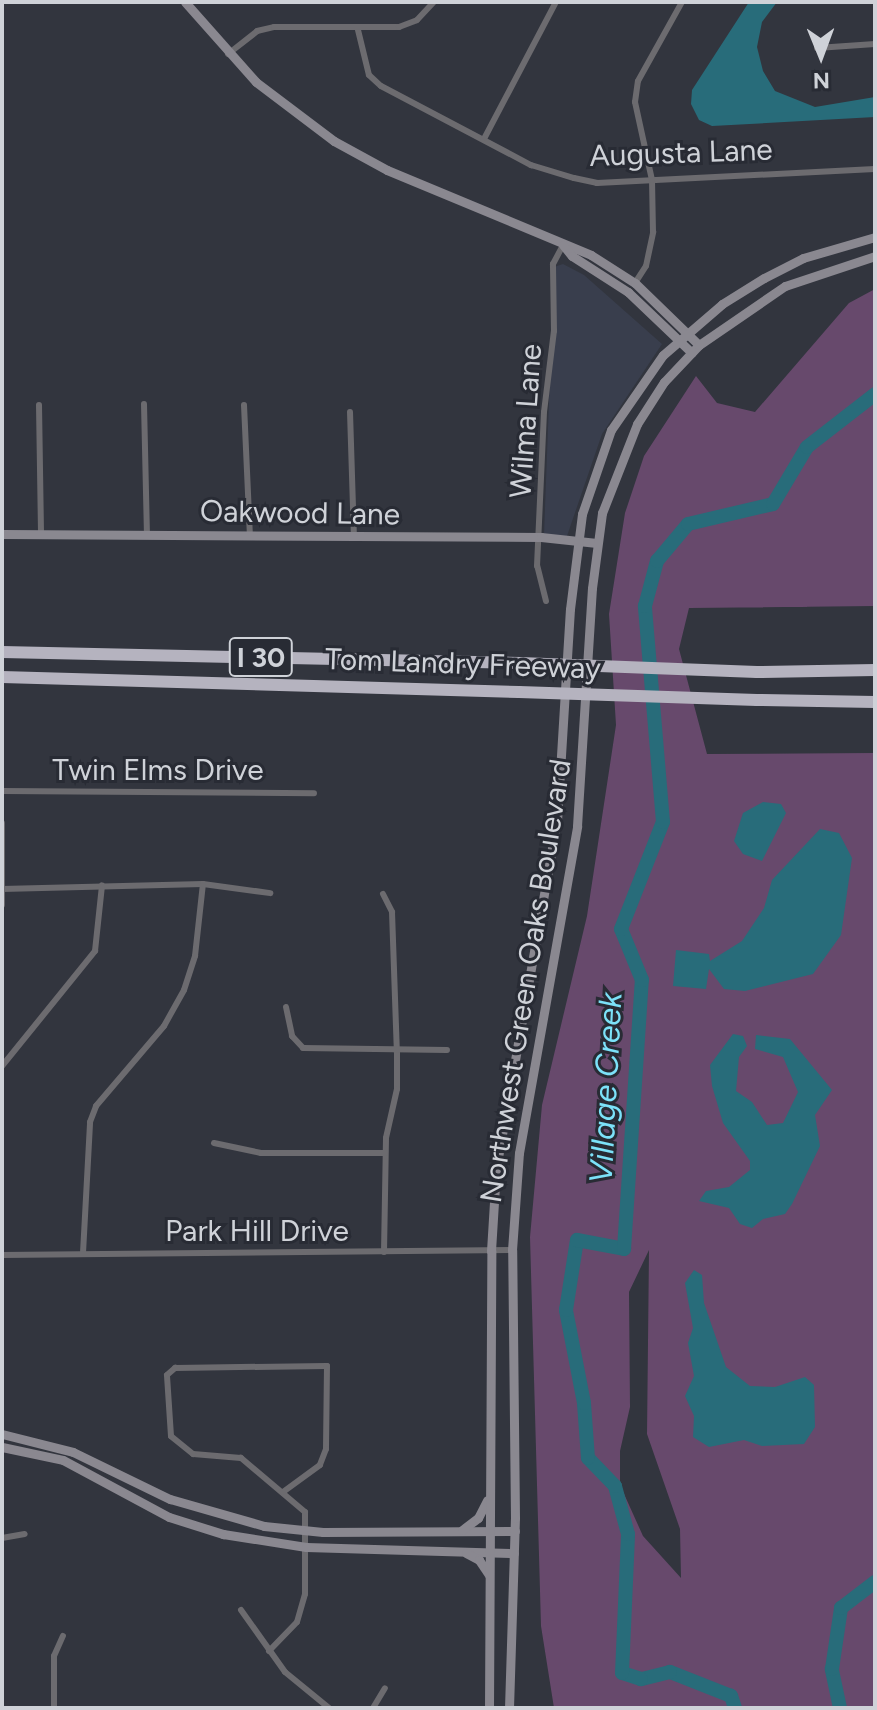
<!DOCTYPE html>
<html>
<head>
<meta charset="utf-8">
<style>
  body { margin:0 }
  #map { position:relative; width:877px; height:1710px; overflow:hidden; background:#32353e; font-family:Figtree,sans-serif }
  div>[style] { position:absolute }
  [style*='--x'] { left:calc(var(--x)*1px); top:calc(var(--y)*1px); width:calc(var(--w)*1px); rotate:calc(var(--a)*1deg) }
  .built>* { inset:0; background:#393e4d }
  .green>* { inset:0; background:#67496c }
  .water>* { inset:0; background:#286c7a }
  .river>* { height:14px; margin:-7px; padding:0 7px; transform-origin:7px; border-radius:7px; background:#286c7a }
  .street>* { height:6px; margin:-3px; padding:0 3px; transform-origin:3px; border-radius:3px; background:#6c6b6f }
  .secondary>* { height:9px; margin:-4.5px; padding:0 4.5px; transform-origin:4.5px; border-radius:4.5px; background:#8a8890 }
  .highway>* { height:12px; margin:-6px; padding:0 6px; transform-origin:6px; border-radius:6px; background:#b5b3bf }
  .highway-bridge>* { height:12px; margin:-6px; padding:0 6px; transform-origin:6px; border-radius:6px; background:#b5b3bf }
  span { translate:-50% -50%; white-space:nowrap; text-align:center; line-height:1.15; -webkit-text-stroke:6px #282b34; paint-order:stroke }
  .shield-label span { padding:2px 6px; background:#282b34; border:2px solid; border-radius:6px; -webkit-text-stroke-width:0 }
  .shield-label { font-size:28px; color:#cfd2d8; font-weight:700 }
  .street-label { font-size:30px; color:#cfd2d8 }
  .water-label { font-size:32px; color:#7ce2f9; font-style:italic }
  .frame { position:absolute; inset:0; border:4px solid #cfd2d8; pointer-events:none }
  .north { position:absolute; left:781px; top:16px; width:80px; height:80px; -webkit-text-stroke:6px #282b34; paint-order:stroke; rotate:179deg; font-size:22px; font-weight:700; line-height:32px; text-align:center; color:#cfd2d8 }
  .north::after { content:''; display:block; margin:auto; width:28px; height:36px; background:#cfd2d8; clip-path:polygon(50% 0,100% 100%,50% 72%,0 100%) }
</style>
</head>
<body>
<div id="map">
  <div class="built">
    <i style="clip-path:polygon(563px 264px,584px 275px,662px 344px,602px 434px,567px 536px,544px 535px,554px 267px)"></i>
  </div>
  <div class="green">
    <i style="clip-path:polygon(evenodd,875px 289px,875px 606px,689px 608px,679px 649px,707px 754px,875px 753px,875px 1708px,554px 1708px,541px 1626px,530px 1237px,542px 1105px,587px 916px,616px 725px,609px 614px,625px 513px,644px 456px,696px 376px,717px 403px,755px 412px,849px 303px,875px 289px,649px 1250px,647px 1434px,680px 1529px,681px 1578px,643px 1536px,620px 1485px,620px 1451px,630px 1407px,629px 1292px,649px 1250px)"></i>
  </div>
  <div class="water">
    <i style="clip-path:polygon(749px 2px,777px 2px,762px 22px,757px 47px,763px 71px,775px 91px,815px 107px,875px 97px,875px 117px,712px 126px,699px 120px,691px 104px,692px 90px)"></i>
    <i style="clip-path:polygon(763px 802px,781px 804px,786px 813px,762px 861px,743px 854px,734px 841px,743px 813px)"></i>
    <i style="clip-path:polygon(820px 829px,839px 833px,852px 858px,841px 935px,813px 974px,745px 991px,724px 989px,709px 969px,706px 989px,673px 986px,676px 950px,709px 954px,710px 961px,742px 941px,764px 908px,772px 880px)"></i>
    <i style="clip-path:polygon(733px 1034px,743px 1036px,747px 1046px,739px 1057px,736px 1091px,752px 1102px,767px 1125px,783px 1123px,798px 1092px,783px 1057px,755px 1049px,756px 1035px,790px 1039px,832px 1090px,815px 1115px,820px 1146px,792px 1204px,785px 1214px,763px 1219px,752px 1228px,740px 1224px,729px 1208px,699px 1201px,706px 1191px,729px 1187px,750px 1170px,750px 1161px,723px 1123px,712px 1086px,710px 1065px)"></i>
    <i style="clip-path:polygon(694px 1270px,702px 1275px,704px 1303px,726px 1367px,750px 1386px,775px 1387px,805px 1377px,814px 1385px,815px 1427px,804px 1444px,762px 1446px,744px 1440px,709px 1447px,693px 1437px,694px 1416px,685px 1396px,694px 1376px,688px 1343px,693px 1328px,685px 1283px)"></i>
  </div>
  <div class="river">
    <i style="--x:735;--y:1708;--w:13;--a:-108"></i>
    <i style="--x:731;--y:1696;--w:66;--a:-158.5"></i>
    <i style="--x:670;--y:1672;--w:30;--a:166"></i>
    <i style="--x:641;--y:1679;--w:20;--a:-162"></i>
    <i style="--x:622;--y:1673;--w:139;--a:-87.5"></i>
    <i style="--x:628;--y:1534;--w:50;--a:-105.2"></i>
    <i style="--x:615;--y:1486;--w:39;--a:-134"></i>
    <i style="--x:588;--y:1458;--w:55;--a:-94.2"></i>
    <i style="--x:584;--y:1403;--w:95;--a:-101"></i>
    <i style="--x:566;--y:1310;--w:71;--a:-81.1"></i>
    <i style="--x:577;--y:1240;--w:48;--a:10.8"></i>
    <i style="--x:624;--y:1249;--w:270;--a:-86.2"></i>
    <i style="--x:642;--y:980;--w:55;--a:-112.4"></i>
    <i style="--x:621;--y:929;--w:115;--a:-68.6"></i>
    <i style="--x:663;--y:822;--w:217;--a:-94.8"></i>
    <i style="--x:645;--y:606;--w:47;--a:-75.1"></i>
    <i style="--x:657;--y:561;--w:48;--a:-50"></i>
    <i style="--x:688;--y:524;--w:87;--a:-13.2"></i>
    <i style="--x:773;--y:504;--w:66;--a:-59.2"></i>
    <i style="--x:807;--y:447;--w:86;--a:-37.9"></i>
    <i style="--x:840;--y:1708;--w:40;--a:-102"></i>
    <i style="--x:832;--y:1669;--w:62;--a:-81.6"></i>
    <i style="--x:841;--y:1608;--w:43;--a:-37.4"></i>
  </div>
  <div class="street">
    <i style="--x:358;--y:30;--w:46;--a:76.3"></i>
    <i style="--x:369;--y:75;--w:16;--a:43"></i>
    <i style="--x:381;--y:86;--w:170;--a:27.8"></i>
    <i style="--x:531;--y:165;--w:45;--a:16.8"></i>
    <i style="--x:574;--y:178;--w:24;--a:12"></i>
    <i style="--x:597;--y:183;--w:278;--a:-2.9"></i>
    <i style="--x:817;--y:48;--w:58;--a:-3.9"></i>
    <i style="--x:228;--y:54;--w:37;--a:-38"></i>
    <i style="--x:257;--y:31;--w:17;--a:-13"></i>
    <i style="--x:274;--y:27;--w:125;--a:0"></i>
    <i style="--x:399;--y:27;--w:19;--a:-21"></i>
    <i style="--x:417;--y:20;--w:25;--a:-47"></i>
    <i style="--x:485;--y:137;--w:153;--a:-62.3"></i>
    <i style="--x:635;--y:283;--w:20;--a:-57"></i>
    <i style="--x:646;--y:266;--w:35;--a:-78"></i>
    <i style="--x:653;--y:232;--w:52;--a:-91.1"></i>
    <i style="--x:652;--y:180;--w:80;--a:-102.3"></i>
    <i style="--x:635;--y:102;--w:21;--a:-82"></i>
    <i style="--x:638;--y:81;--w:90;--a:-60.9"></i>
    <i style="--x:144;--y:404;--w:131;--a:88.7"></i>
    <i style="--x:39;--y:405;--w:131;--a:89.1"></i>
    <i style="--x:244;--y:405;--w:130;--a:87.4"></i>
    <i style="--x:350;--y:412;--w:124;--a:88.2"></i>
    <i style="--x:546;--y:601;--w:36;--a:-104"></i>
    <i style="--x:537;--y:566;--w:154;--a:-87.4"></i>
    <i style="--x:544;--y:412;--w:82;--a:-83"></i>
    <i style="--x:554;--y:331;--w:67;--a:-90.9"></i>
    <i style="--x:553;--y:264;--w:21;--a:-62"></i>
    <i style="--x:2;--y:791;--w:312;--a:0.4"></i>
    <i style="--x:2;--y:823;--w:82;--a:90"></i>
    <i style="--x:2;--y:889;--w:201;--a:-1.4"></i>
    <i style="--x:203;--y:884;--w:68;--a:7.7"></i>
    <i style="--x:383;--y:894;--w:20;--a:63"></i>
    <i style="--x:392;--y:912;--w:141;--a:88"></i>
    <i style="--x:397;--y:1053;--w:36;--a:90"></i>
    <i style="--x:397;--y:1089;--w:50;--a:102.7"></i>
    <i style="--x:386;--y:1138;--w:114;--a:91"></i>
    <i style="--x:286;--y:1007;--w:30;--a:78"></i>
    <i style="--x:292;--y:1036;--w:16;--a:47"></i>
    <i style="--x:303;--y:1048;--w:144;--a:0.8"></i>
    <i style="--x:2;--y:1066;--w:148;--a:-51"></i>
    <i style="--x:95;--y:951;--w:66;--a:-83.9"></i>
    <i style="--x:214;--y:1143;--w:48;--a:12"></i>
    <i style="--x:261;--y:1153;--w:124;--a:0"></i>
    <i style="--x:83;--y:1253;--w:131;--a:-86.9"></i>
    <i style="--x:90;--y:1122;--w:17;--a:-69"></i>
    <i style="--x:96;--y:1106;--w:105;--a:-49.6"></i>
    <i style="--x:164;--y:1026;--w:41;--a:-60.9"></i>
    <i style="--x:184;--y:990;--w:36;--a:-72"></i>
    <i style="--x:195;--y:956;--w:72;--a:-83.7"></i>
    <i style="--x:2;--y:1255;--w:510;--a:-0.56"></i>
    <i style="--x:2;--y:1538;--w:23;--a:-10"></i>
    <i style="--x:241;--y:1610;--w:76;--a:54.6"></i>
    <i style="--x:285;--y:1672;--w:57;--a:39.3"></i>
    <i style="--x:269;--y:1651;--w:40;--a:-46"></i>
    <i style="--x:297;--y:1622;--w:29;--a:-74"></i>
    <i style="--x:305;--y:1594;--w:82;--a:-90"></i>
    <i style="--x:305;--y:1512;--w:84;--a:-139.8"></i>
    <i style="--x:241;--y:1458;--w:48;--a:-175.2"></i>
    <i style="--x:193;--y:1454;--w:28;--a:-141"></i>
    <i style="--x:171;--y:1436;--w:61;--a:-93.8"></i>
    <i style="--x:167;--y:1375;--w:11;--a:-41"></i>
    <i style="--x:175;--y:1368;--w:152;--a:-0.8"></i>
    <i style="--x:327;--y:1366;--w:83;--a:90.7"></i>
    <i style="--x:326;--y:1449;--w:17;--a:111"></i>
    <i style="--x:320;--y:1465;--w:46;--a:143.9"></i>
    <i style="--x:54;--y:1708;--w:52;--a:-90"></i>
    <i style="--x:54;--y:1656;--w:22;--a:-66"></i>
    <i style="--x:373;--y:1708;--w:23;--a:-59"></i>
  </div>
  <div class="secondary">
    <i style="--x:185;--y:2;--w:107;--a:48.4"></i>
    <i style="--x:256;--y:82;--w:98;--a:37.1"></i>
    <i style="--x:334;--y:141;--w:60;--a:28.7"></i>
    <i style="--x:387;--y:170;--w:221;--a:22.6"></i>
    <i style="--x:591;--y:255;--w:52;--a:32.5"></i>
    <i style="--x:635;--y:283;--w:89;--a:44.1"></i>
    <i style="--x:563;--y:245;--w:14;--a:51"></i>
    <i style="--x:572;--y:256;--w:67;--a:32.7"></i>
    <i style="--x:628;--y:292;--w:88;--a:43.6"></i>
    <i style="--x:2;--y:534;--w:539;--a:0.32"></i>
    <i style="--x:541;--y:537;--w:56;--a:6.1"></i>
    <i style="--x:2;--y:1434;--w:73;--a:14.2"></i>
    <i style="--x:73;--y:1452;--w:108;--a:25.9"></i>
    <i style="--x:170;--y:1499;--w:98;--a:16"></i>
    <i style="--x:264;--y:1526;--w:59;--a:5.8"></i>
    <i style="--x:323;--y:1532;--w:192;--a:-0.3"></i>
    <i style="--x:2;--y:1447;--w:62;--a:12"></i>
    <i style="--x:63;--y:1460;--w:120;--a:28.3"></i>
    <i style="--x:169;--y:1517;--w:57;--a:17.5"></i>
    <i style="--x:223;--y:1534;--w:84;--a:8.9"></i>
    <i style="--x:306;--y:1547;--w:208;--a:1.7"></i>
    <i style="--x:462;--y:1530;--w:20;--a:-37"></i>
    <i style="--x:478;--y:1518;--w:20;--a:-63"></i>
    <i style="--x:466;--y:1553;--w:15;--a:28"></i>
    <i style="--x:479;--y:1560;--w:18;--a:56"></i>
    <i style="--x:489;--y:1708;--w:457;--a:-89.7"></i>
    <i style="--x:491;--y:1251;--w:82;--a:-86.5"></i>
    <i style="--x:496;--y:1169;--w:353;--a:-80.1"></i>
    <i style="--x:557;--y:821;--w:212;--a:-86.5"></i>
    <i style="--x:570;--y:609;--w:96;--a:-82.8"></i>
    <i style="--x:582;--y:514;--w:89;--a:-71"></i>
    <i style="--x:611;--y:430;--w:91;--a:-55.3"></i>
    <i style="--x:663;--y:355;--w:78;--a:-40.8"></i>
    <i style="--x:722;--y:304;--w:49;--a:-31.8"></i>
    <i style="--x:764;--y:278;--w:44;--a:-27.1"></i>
    <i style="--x:803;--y:258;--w:75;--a:-16.3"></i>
    <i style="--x:509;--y:1708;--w:190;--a:-88.2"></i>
    <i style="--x:515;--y:1518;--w:268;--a:-90.6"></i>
    <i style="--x:512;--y:1250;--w:97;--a:-85.9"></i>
    <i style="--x:519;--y:1153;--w:332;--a:-79.9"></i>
    <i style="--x:577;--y:826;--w:238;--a:-86.4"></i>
    <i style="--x:592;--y:588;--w:76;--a:-82.4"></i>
    <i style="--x:602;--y:513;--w:96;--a:-68.5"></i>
    <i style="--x:637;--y:424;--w:50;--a:-57.3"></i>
    <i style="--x:664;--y:382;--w:51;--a:-46.6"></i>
    <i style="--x:699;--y:345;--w:104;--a:-34.5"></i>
    <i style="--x:785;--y:286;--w:95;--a:-18.4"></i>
  </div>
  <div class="highway">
    <i style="--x:2;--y:652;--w:518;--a:1.22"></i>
    <i style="--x:757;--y:672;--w:118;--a:-1"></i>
    <i style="--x:2;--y:677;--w:517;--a:1.66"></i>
    <i style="--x:757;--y:700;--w:118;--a:1"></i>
  </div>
  <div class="highway-bridge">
    <i style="--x:520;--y:663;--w:237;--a:2.2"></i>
    <i style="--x:519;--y:692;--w:238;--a:1.9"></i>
  </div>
  <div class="shield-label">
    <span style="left:261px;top:657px">I 30</span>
  </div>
  <div class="street-label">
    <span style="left:681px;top:153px;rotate:-2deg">Augusta Lane</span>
    <span style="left:526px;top:421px;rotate:-86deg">Wilma Lane</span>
    <span style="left:300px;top:513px;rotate:1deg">Oakwood Lane</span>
    <span style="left:463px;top:664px;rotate:2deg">Tom Landry Freeway</span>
    <span style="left:158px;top:770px">Twin Elms Drive</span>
    <span style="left:526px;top:981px;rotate:-81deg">Northwest Green Oaks Boulevard</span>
    <span style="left:257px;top:1231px">Park Hill Drive</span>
  </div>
  <div class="water-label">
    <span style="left:606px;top:1088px;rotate:-87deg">Village Creek</span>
  </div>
  <div class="frame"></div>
  <div class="north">N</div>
</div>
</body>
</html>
